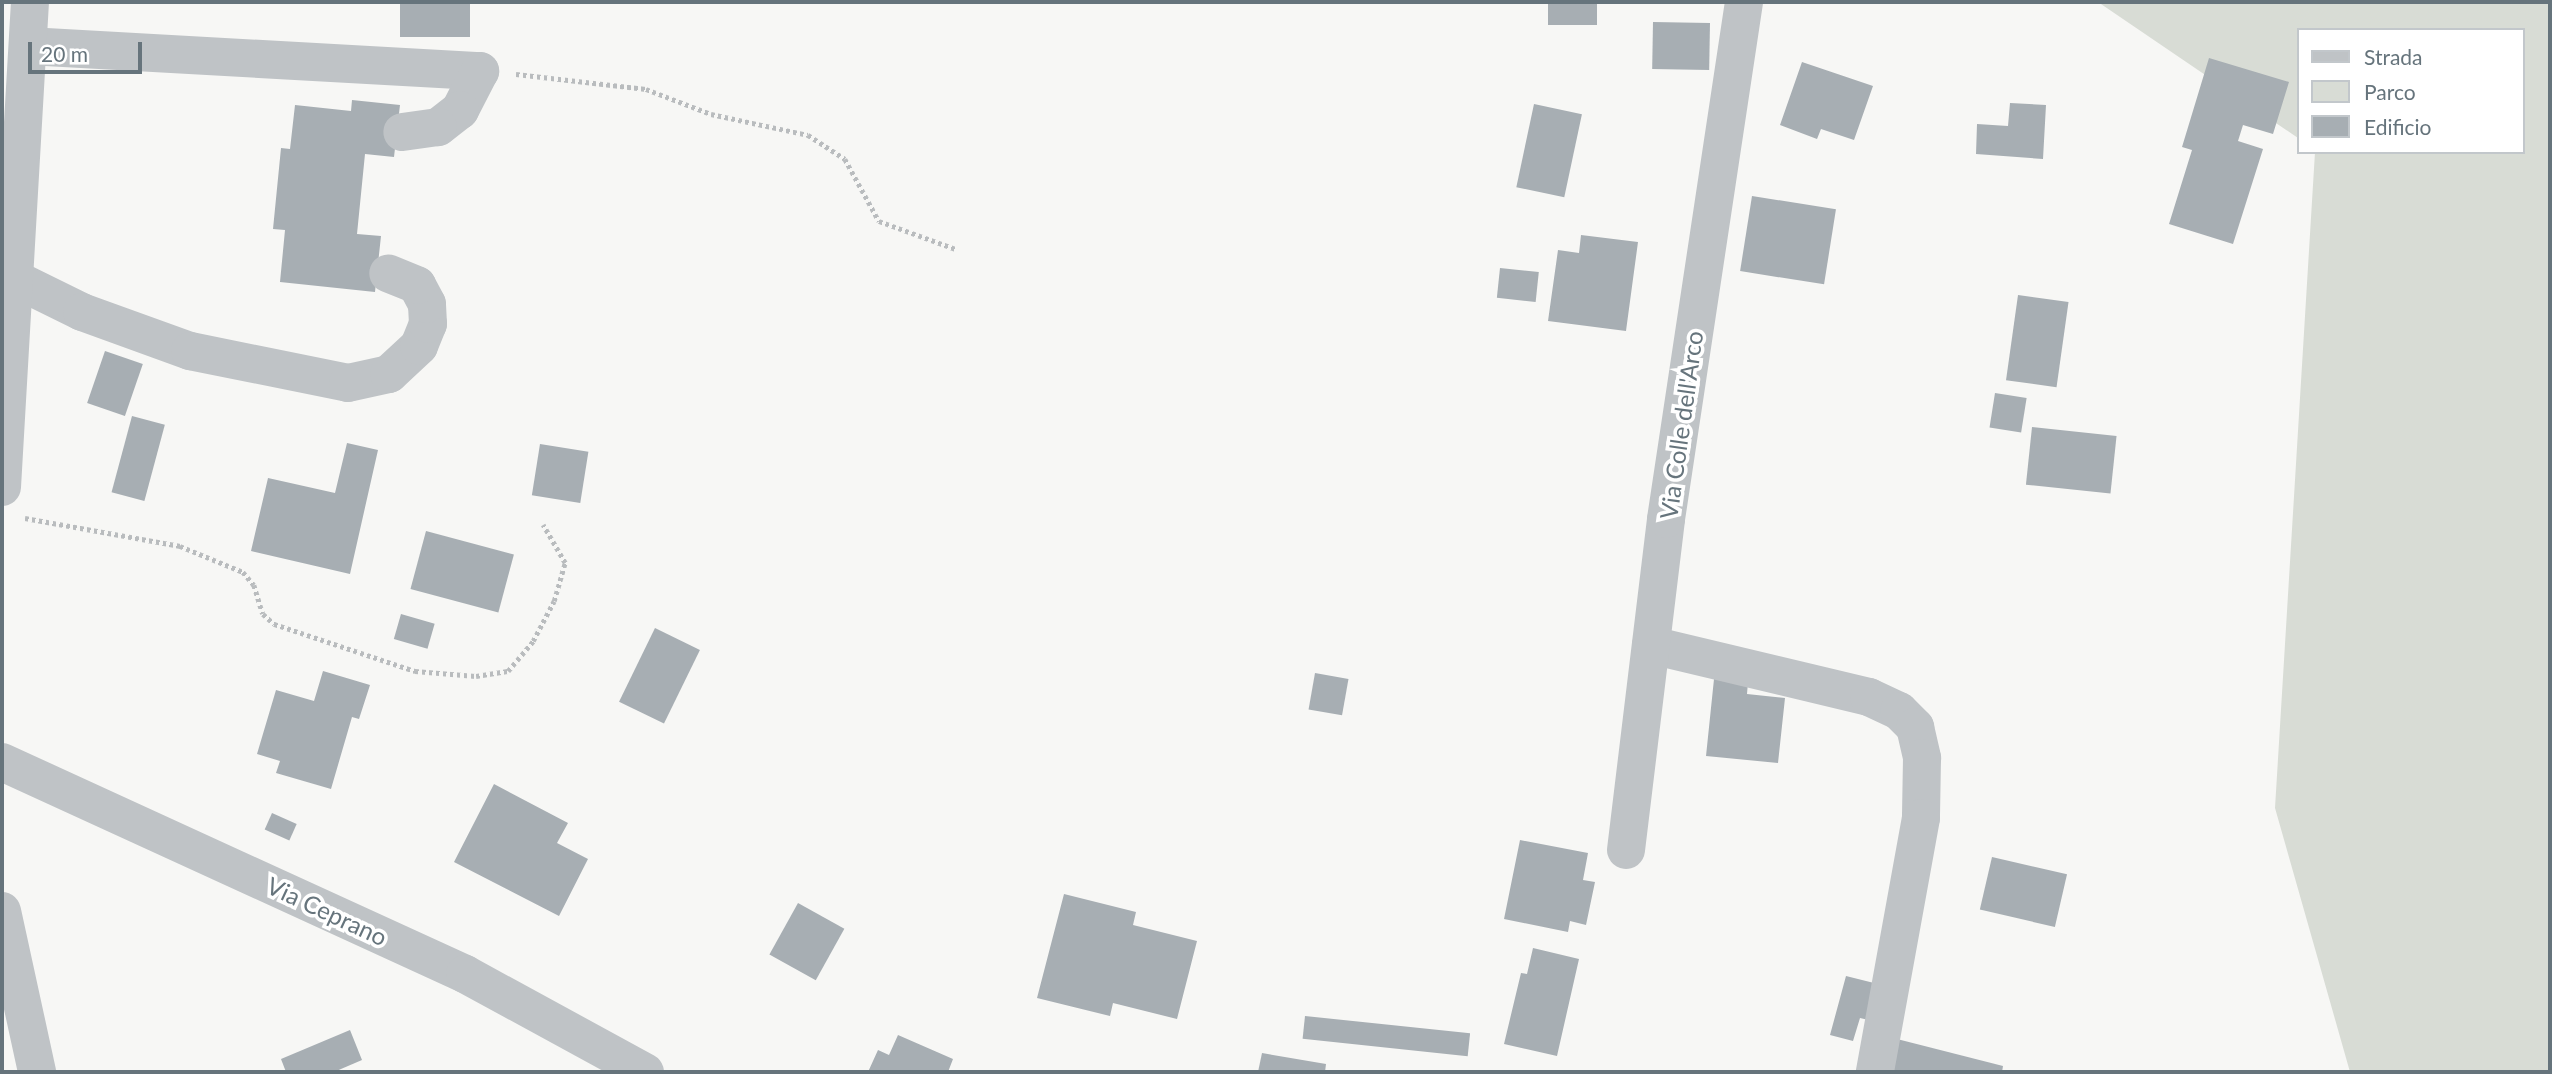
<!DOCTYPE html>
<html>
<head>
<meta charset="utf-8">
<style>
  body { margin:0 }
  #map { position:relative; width:2552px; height:1074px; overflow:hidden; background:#f7f7f5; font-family:Lato,sans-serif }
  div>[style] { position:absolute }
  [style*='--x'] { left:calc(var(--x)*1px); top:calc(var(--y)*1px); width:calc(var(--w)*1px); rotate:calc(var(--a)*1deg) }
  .green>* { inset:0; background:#d8dcd5 }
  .building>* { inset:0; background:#a7aeb3; transform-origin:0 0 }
  .path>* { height:4.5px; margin-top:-2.25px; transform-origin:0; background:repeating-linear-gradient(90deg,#b9bcbe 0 3.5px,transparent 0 7px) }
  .minor>* { height:38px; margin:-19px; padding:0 19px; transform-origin:19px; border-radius:19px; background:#bfc3c6 }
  span { translate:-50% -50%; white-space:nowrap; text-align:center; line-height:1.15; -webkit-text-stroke:7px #fff; paint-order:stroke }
  .street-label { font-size:24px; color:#66747c }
  .frame { position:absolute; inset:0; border:4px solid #66747c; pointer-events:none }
  .legend { position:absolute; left:2297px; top:28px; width:228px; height:126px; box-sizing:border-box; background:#fff; border:2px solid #c2c7cb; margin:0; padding:9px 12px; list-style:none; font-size:21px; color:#66747c }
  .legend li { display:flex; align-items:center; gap:14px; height:35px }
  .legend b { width:35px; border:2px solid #c2c7cb }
  .scale { position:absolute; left:28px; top:42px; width:114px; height:32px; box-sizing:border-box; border:4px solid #66747c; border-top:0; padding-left:9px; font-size:21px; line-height:24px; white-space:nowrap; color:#66747c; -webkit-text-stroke:5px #fff; paint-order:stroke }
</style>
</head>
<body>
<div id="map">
  <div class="green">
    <i style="clip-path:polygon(2098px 2px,2550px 2px,2550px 1072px,2350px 1072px,2275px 808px,2315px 152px,2522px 152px,2522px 30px,2298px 30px,2298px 138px)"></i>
  </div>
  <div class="building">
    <i style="left:400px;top:2px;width:70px;height:35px"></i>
    <i style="left:1548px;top:2px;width:49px;height:23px"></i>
    <i style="left:1653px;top:22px;width:57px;height:47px;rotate:1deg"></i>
    <i style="clip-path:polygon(2209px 58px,2289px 82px,2273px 134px,2243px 125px,2238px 141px,2263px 149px,2233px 244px,2169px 224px,2192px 150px,2182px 147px)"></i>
    <i style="clip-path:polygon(1802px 62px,1873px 86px,1854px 140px,1821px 129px,1817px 139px,1780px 125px)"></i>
    <i style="clip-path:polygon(352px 100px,400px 105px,394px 157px,365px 154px,357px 234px,381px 236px,375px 292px,280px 282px,285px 230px,273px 229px,281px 148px,290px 149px,295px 105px,351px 111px)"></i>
    <i style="clip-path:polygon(2010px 103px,2046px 105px,2043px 159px,1976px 154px,1977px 124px,2008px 126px)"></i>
    <i style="left:1534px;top:104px;width:49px;height:85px;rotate:12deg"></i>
    <i style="left:1752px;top:196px;width:85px;height:76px;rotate:9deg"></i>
    <i style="clip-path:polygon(1581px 235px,1638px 242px,1626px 331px,1548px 321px,1558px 250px,1579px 253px)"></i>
    <i style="left:1500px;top:268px;width:39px;height:30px;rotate:6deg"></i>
    <i style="left:2018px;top:295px;width:51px;height:86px;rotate:8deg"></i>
    <i style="left:105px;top:351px;width:40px;height:55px;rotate:19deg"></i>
    <i style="left:1995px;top:393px;width:32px;height:35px;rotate:9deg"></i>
    <i style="left:132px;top:416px;width:34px;height:79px;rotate:15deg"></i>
    <i style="left:2032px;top:427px;width:85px;height:58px;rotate:6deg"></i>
    <i style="clip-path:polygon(347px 443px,378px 450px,350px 574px,251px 551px,268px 478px,335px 493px)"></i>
    <i style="left:540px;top:444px;width:49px;height:52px;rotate:9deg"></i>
    <i style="left:426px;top:531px;width:91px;height:60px;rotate:15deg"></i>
    <i style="left:401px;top:614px;width:35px;height:26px;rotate:16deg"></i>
    <i style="left:655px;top:628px;width:50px;height:82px;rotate:26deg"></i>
    <i style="clip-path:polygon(323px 671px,370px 685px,359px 719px,352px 717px,331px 789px,276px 773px,280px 761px,257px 754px,276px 690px,314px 701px)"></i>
    <i style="left:1315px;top:673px;width:34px;height:37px;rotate:10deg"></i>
    <i style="clip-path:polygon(1714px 679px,1748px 682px,1747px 694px,1785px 698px,1778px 763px,1706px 756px)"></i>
    <i style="clip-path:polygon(494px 784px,568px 823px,557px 843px,588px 859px,559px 916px,454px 862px)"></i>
    <i style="left:272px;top:813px;width:27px;height:18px;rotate:24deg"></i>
    <i style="clip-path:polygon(1520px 840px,1588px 853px,1583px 880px,1595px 882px,1586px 925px,1570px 921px,1568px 932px,1504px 919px)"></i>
    <i style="left:1992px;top:857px;width:77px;height:54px;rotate:13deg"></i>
    <i style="clip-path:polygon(1064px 894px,1136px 912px,1133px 925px,1197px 941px,1177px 1019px,1113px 1003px,1110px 1016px,1037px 998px)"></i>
    <i style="left:798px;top:903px;width:53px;height:59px;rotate:29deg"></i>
    <i style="clip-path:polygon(1533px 948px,1579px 959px,1557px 1056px,1504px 1044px,1521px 973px,1527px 974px)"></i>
    <i style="clip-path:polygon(1846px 976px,1886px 986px,1877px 1022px,1860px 1018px,1853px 1041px,1830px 1035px)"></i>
    <i style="left:1305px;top:1016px;width:166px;height:23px;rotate:6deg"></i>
    <i style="clip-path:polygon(350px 1030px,362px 1060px,334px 1072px,286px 1072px,281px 1059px)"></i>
    <i style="clip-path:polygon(898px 1035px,953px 1059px,948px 1072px,868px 1072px,878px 1050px,889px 1055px)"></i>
    <i style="clip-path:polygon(1897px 1039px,2003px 1066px,2002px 1072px,1888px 1072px)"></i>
    <i style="clip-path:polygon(1262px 1053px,1326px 1064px,1325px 1072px,1258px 1072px)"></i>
  </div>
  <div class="path">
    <i style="--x:516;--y:74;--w:131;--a:6.6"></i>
    <i style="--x:646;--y:89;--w:70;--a:21"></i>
    <i style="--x:711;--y:114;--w:99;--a:12.2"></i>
    <i style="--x:808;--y:135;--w:44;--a:33"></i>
    <i style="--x:845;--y:159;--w:71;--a:61.3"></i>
    <i style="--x:879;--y:221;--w:82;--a:20"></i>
    <i style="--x:25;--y:518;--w:158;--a:10.2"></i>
    <i style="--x:180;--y:546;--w:68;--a:22.4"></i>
    <i style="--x:243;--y:572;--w:17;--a:50"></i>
    <i style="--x:254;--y:585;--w:30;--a:73"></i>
    <i style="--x:263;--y:614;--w:15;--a:42"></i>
    <i style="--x:274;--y:624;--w:149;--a:18.4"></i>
    <i style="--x:415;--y:671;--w:61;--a:4.7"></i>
    <i style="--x:476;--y:676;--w:32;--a:-9"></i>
    <i style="--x:508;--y:671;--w:39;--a:-50"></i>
    <i style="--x:533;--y:641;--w:45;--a:-62.3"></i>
    <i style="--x:554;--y:601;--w:40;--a:-74"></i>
    <i style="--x:565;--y:563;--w:44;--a:-120.1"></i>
  </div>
  <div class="minor">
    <i style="--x:28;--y:46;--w:453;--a:3.2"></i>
    <i style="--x:480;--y:71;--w:44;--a:117.1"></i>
    <i style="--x:460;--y:110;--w:28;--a:142"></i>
    <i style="--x:438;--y:127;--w:36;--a:172"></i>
    <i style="--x:13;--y:278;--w:77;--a:26.2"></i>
    <i style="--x:82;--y:312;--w:115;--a:19.9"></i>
    <i style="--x:190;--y:351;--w:161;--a:11.4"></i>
    <i style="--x:348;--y:383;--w:42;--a:-12.4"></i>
    <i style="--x:389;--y:374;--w:41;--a:-43"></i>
    <i style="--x:419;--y:346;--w:24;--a:-68"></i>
    <i style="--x:428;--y:324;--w:20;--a:-93"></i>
    <i style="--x:427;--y:304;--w:21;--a:-118"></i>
    <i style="--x:417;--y:285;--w:31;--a:-158"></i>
    <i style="--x:2;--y:487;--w:486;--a:-86.7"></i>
    <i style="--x:1651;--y:645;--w:224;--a:13.4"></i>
    <i style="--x:1869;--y:697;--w:33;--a:25"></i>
    <i style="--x:1899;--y:711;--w:23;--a:45"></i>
    <i style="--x:1915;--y:727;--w:32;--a:77"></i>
    <i style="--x:1922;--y:758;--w:60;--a:91"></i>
    <i style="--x:1921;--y:818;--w:258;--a:100.3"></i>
    <i style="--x:2;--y:762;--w:509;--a:24.6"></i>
    <i style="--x:465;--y:974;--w:205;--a:28.6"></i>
    <i style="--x:1626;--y:850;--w:333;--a:-83.1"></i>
    <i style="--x:1666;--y:519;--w:523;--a:-81.42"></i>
    <i style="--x:2;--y:911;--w:165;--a:77.7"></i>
  </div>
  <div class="street-label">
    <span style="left:1681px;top:425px;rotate:-82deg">Via Colle dell'Arco</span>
    <span style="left:327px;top:911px;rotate:25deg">Via Ceprano</span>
  </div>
  <div class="frame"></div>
  <ul class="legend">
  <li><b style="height:9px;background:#bfc3c6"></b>Strada</li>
  <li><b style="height:19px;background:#d8dcd5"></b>Parco</li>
  <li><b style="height:19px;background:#a7aeb3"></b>Edificio</li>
  </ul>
  <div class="scale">20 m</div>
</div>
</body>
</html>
